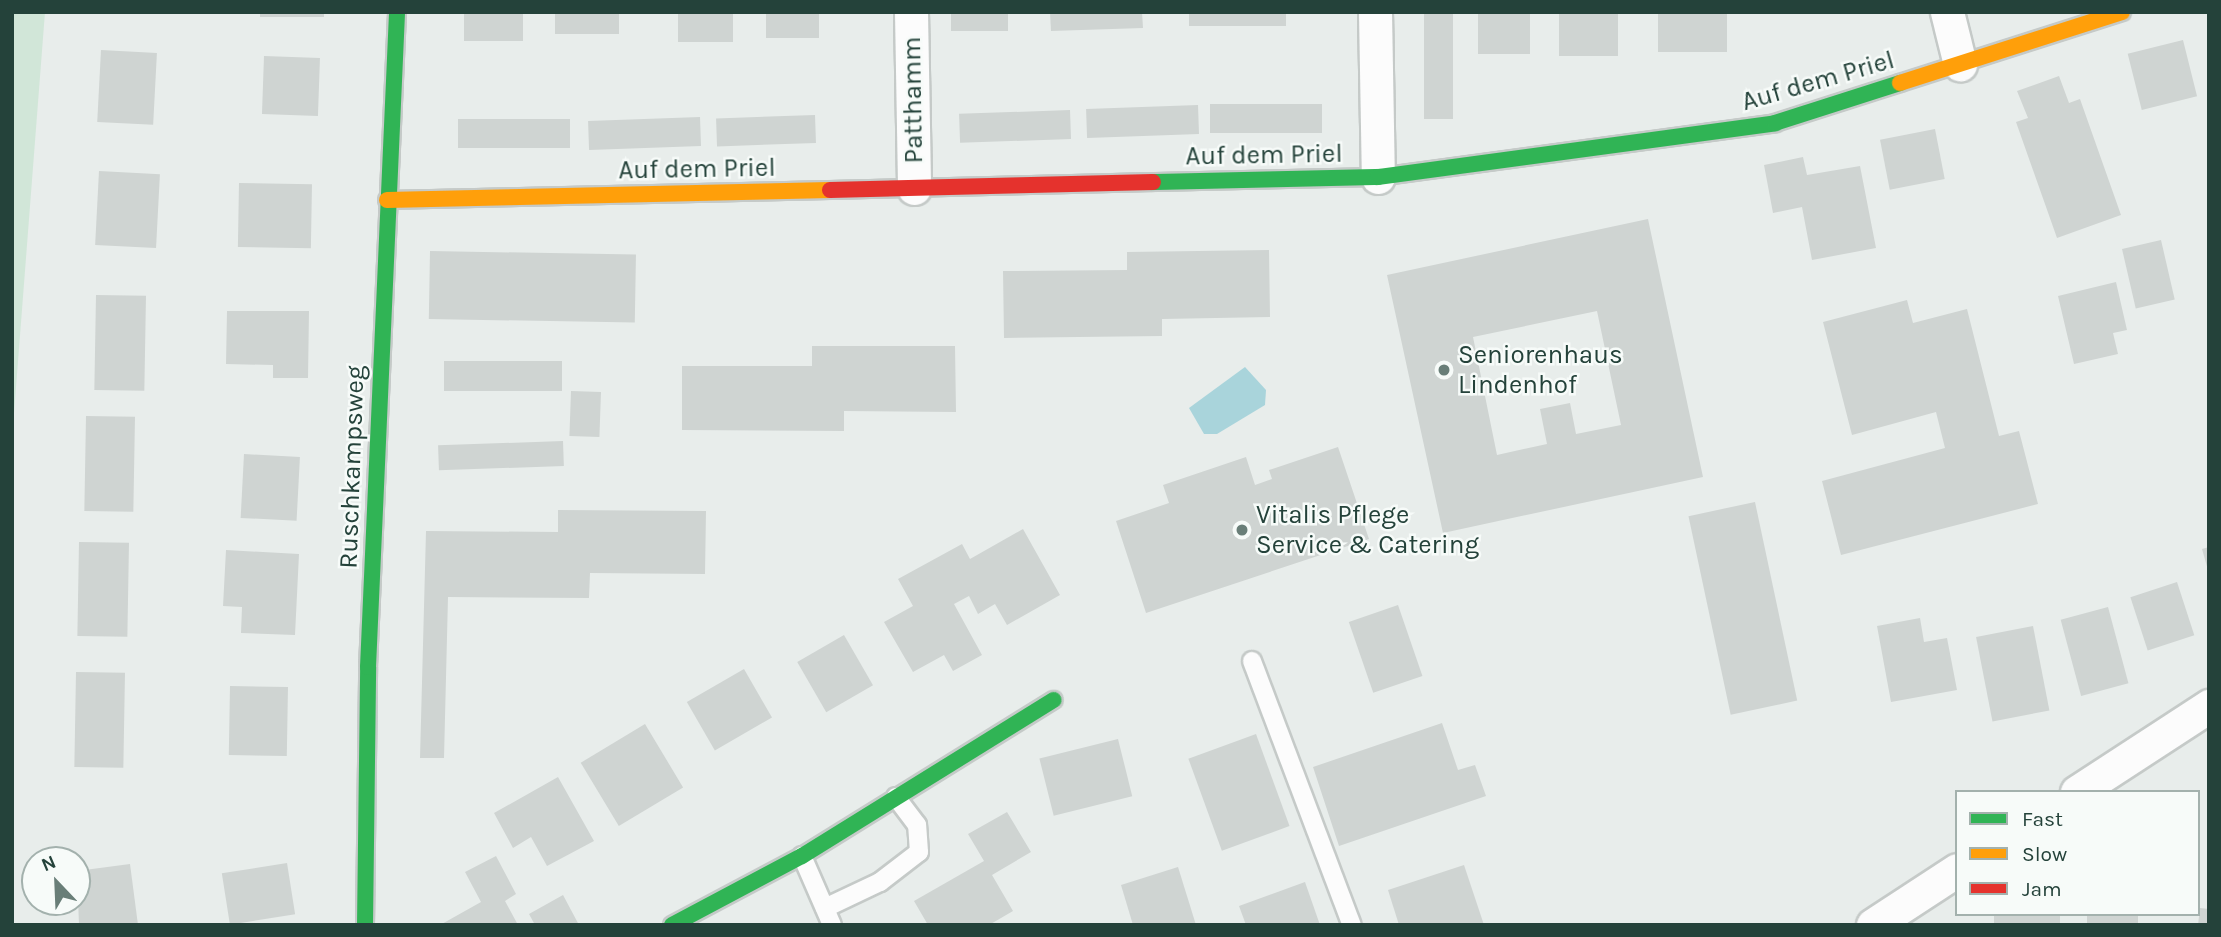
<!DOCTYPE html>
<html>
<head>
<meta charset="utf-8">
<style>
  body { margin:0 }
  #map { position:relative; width:2221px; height:937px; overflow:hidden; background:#e8edeb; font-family:Karla,sans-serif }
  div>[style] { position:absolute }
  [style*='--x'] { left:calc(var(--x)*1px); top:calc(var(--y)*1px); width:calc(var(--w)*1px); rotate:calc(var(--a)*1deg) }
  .green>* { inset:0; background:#d1e6d8 }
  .water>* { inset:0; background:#a9d4db }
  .building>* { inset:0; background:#cfd4d2; transform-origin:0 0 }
  .roads { filter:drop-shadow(2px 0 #c5cac8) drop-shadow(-2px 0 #c5cac8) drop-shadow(0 2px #c5cac8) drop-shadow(0 -2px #c5cac8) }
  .lane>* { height:18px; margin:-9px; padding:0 9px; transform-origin:9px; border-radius:9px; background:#fcfcfc }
  .street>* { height:33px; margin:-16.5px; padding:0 16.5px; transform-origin:16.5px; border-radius:16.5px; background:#fcfcfc }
  .fast>* { height:16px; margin:-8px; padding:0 8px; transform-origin:8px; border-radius:8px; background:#30b455 }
  .slow>* { height:16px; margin:-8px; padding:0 8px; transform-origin:8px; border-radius:8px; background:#ff9f0a }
  .jam>* { height:16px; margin:-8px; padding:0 8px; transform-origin:8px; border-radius:8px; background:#e5322d }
  .dots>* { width:19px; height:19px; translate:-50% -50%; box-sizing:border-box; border:4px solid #f7fbf9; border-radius:50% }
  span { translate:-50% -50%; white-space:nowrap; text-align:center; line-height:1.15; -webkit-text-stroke:5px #f7fbf9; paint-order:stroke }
  .street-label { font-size:26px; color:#24423a }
  .poi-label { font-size:26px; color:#24423a }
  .left { translate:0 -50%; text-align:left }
  .frame { position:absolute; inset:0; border:14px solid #24423a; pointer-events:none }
  .legend { position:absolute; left:1955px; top:790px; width:245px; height:126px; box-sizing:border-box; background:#f7fbf9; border:2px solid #a3b1ad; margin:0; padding:9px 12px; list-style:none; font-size:21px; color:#24423a }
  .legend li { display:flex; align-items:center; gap:14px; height:35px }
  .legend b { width:35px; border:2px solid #a3b1ad }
  .north { position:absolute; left:21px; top:846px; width:70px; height:70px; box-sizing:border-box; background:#f7fbf9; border:2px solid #a3b1ad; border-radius:50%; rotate:337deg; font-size:19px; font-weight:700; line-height:28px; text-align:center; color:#24423a }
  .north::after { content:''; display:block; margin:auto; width:24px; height:32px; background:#697e78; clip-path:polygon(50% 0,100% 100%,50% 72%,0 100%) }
</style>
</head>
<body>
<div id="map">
  <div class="green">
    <i style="clip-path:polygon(12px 12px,45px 12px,12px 439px)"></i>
  </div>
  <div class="water">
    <i style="clip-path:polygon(1245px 367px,1266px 390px,1265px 405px,1217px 434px,1204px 434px,1189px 408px)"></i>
  </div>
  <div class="building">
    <i style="left:260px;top:12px;width:64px;height:5px"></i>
    <i style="left:464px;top:12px;width:59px;height:29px"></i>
    <i style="left:555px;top:12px;width:64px;height:22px"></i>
    <i style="left:678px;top:12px;width:55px;height:30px"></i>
    <i style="left:766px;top:12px;width:53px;height:26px"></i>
    <i style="left:951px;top:12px;width:57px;height:19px"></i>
    <i style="clip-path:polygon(1050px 12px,1142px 12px,1143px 28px,1051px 31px)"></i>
    <i style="left:1189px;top:12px;width:97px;height:14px"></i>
    <i style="left:1424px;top:12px;width:29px;height:107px"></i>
    <i style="left:1478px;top:12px;width:52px;height:42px"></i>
    <i style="left:1559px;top:12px;width:59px;height:44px"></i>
    <i style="left:1658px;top:12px;width:69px;height:40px"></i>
    <i style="left:2183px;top:40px;width:58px;height:57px;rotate:76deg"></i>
    <i style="left:101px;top:50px;width:56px;height:72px;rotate:3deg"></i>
    <i style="left:264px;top:56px;width:56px;height:58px;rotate:2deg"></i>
    <i style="clip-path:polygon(2059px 76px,2069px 103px,2080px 99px,2121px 215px,2057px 238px,2016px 122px,2028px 118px,2017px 91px)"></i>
    <i style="left:1322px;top:104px;width:29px;height:112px;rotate:90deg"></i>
    <i style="left:1198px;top:105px;width:29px;height:112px;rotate:88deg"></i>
    <i style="left:1070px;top:110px;width:29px;height:111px;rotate:88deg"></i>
    <i style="left:815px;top:115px;width:28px;height:99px;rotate:88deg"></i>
    <i style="left:700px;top:117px;width:29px;height:112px;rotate:88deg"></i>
    <i style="left:570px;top:119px;width:29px;height:112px;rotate:90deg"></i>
    <i style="left:1935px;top:129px;width:51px;height:56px;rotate:79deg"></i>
    <i style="clip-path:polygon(1803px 157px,1807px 175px,1860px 166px,1876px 248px,1812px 260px,1802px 207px,1773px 213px,1764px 165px)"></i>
    <i style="left:99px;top:171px;width:61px;height:74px;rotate:3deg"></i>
    <i style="left:239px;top:183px;width:73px;height:64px;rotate:1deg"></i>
    <i style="clip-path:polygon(evenodd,1648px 219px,1703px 477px,1443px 533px,1387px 275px,1648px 219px,1597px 311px,1621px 425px,1576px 434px,1570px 403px,1540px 409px,1547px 444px,1497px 455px,1473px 337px,1597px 311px)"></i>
    <i style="left:2161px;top:240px;width:61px;height:40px;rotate:77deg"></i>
    <i style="clip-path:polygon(1269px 250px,1270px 317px,1162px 319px,1162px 336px,1004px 338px,1003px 271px,1127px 270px,1127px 252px)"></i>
    <i style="left:430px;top:251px;width:206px;height:68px;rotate:1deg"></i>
    <i style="clip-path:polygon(2116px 282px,2127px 330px,2113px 333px,2118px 354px,2074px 364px,2058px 296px)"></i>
    <i style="left:96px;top:295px;width:50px;height:95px;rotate:1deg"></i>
    <i style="clip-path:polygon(1907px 300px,1913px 323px,1967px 309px,1999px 436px,2019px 431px,2038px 504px,1841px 555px,1822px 481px,1945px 448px,1936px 412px,1852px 435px,1823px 322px)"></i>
    <i style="clip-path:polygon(227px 311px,309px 311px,308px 378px,273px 378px,273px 365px,226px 364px)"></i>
    <i style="clip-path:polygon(812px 346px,955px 346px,956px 412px,844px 411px,844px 431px,682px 430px,682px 366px,812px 366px)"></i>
    <i style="left:562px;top:361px;width:30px;height:118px;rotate:90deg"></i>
    <i style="left:571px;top:391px;width:30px;height:45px;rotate:2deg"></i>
    <i style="left:86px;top:416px;width:49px;height:95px;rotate:1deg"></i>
    <i style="left:563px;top:441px;width:25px;height:125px;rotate:88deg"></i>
    <i style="clip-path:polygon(1338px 447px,1369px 539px,1146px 613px,1116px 521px,1169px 503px,1163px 485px,1246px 457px,1255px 485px,1272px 479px,1269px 470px)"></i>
    <i style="left:244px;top:454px;width:56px;height:64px;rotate:3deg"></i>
    <i style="left:1755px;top:502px;width:203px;height:68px;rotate:78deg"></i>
    <i style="clip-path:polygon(558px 510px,706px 511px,705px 574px,590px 573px,589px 598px,448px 597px,444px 758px,420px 758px,426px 531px,558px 532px)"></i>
    <i style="clip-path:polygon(1023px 529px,1060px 595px,1007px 625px,995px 604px,978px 614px,969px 596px,954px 604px,982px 655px,953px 671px,944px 655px,913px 672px,884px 622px,913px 606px,898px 579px,962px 544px,970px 559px)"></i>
    <i style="left:79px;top:542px;width:50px;height:94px;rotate:1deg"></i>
    <i style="clip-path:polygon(2209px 547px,2209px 570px,2208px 570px,2202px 549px)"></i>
    <i style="clip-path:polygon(226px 550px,299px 554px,295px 635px,241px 633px,242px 607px,223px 606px)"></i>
    <i style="left:2177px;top:582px;width:56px;height:49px;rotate:72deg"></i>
    <i style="left:1398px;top:605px;width:75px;height:52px;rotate:71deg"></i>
    <i style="left:2108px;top:607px;width:79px;height:49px;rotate:75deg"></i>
    <i style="clip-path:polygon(1920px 618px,1924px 642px,1947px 638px,1957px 690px,1891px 702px,1877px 626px)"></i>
    <i style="left:2033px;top:626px;width:86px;height:58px;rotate:79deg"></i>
    <i style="left:844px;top:635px;width:58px;height:54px;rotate:60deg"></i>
    <i style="left:744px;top:669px;width:56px;height:66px;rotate:60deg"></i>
    <i style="left:76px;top:672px;width:49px;height:95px;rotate:1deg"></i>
    <i style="left:230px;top:686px;width:58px;height:69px;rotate:1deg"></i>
    <i style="clip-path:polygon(1442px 723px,1458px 770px,1475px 765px,1486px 796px,1339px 846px,1313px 767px)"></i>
    <i style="left:645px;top:724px;width:74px;height:75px;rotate:59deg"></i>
    <i style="left:1256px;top:734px;width:98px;height:72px;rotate:70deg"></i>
    <i style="left:1118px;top:739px;width:59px;height:81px;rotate:76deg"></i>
    <i style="clip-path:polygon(558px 777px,594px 841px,547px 866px,531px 837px,513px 848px,494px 813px)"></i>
    <i style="clip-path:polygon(1007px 812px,1031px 852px,992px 875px,1013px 911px,989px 925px,928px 925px,914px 901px,984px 861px,968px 834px)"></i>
    <i style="clip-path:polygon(496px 856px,516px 894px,505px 901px,518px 925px,440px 925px,481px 902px,465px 872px)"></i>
    <i style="left:287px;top:863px;width:52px;height:66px;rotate:81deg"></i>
    <i style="clip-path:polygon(130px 864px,138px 925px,79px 925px,77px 871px)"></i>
    <i style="clip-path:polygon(1464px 865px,1484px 925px,1399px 925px,1388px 890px)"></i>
    <i style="clip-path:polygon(1178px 867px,1196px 925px,1133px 925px,1121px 885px)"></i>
    <i style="clip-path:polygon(1305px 882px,1320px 925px,1246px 925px,1239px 906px)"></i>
    <i style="clip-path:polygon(563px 895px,579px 925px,535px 925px,529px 914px)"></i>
    <i style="clip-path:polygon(2200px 908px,2209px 909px,2209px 925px,2198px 925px)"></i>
    <i style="left:1994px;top:914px;width:66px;height:11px"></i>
    <i style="left:2087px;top:914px;width:51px;height:11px"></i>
  </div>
  <div class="roads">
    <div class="lane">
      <i style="--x:1252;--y:661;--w:282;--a:69.3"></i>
      <i style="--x:802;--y:856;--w:75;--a:66.5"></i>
      <i style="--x:825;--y:908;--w:61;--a:-25.3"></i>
      <i style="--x:880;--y:882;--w:49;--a:-37.6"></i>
      <i style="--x:919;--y:852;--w:27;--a:-94"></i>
      <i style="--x:917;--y:825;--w:35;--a:-127"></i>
    </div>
    <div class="street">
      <i style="--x:911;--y:12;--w:176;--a:89"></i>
      <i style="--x:1375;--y:12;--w:165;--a:89"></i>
      <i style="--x:1947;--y:12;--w:54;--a:76"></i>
      <i style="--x:2077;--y:792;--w:158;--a:-33.1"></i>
      <i style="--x:1873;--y:925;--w:100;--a:-33.2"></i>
    </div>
    <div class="fast">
      <i style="--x:1153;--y:182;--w:225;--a:-1.3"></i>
      <i style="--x:1378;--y:177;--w:401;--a:-7.7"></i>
      <i style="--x:1775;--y:123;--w:131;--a:-17.7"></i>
      <i style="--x:365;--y:925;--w:258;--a:-89.3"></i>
      <i style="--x:368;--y:667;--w:656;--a:-87.46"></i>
      <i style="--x:672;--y:925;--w:147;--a:-28"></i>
      <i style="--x:802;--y:856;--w:296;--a:-31.8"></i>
    </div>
    <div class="slow">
      <i style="--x:1900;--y:83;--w:233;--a:-17.7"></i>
      <i style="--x:387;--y:200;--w:443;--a:-1.3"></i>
    </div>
    <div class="jam">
      <i style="--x:830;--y:190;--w:323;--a:-1.4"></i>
    </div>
  </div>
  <div class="dots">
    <i style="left:1444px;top:370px;background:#697e78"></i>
    <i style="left:1242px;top:530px;background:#697e78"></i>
  </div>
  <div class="street-label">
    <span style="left:1818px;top:81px;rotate:-16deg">Auf dem Priel</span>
    <span style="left:913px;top:100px;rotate:-91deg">Patthamm</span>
    <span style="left:1264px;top:155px;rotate:-1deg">Auf dem Priel</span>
    <span style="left:697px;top:169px;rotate:-1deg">Auf dem Priel</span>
    <span style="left:352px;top:467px;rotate:-88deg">Ruschkampsweg</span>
  </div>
  <div class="poi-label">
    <span class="left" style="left:1458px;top:370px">Seniorenhaus<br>Lindenhof</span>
    <span class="left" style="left:1256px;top:530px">Vitalis Pflege<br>Service &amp; Catering</span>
  </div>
  <div class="frame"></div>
  <ul class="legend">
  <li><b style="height:9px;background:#30b455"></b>Fast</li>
  <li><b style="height:9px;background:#ff9f0a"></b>Slow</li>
  <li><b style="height:9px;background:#e5322d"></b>Jam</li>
  </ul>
  <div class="north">N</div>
</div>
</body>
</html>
